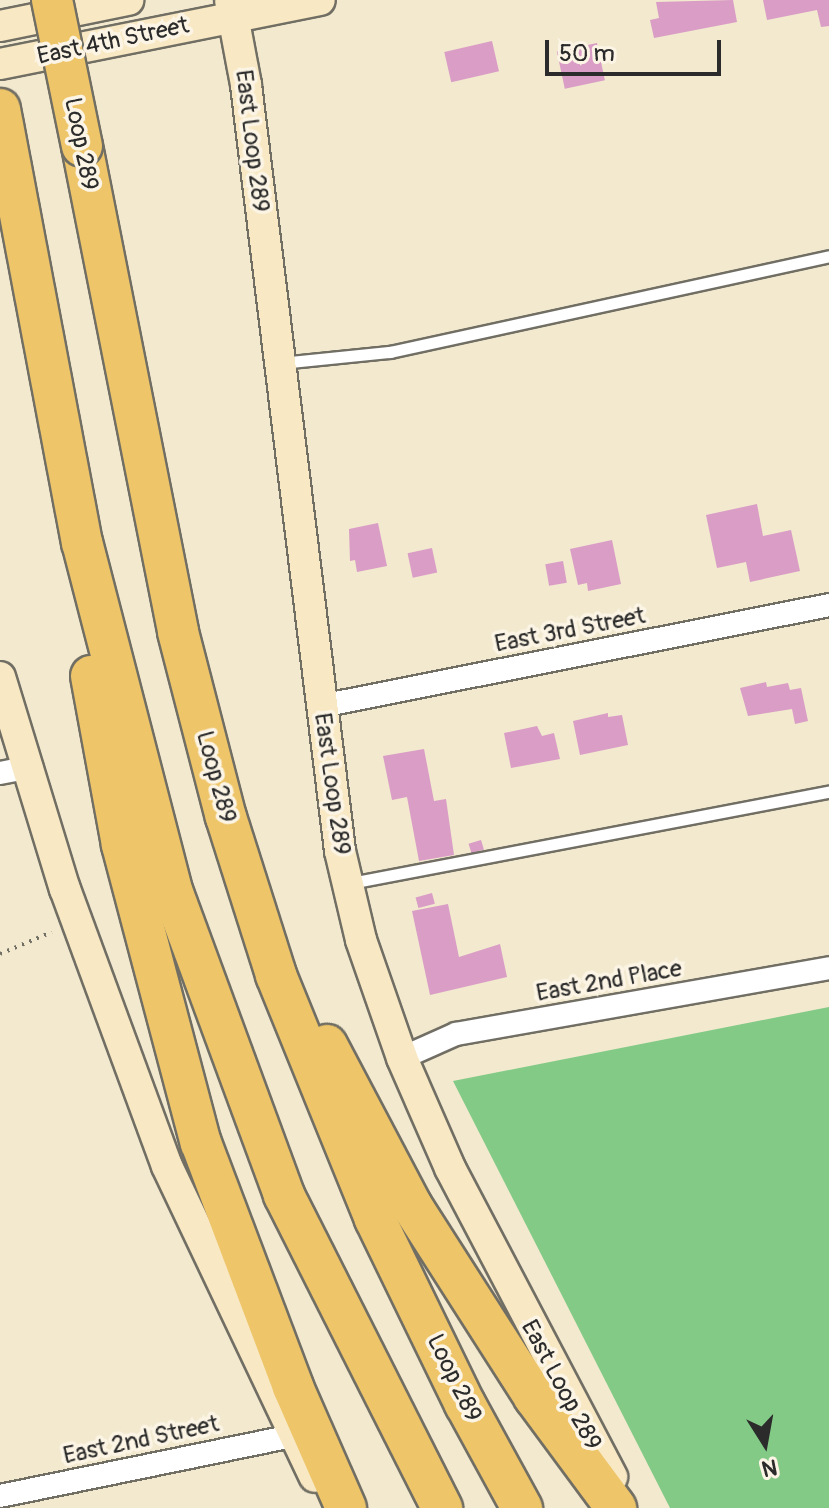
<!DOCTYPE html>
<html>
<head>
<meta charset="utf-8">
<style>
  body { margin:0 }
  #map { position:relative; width:829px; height:1508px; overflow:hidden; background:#f2e9cf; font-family:Pangolin,sans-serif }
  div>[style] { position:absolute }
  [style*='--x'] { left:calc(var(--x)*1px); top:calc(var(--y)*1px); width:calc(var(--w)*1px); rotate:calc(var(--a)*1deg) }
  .green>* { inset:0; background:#83ca86 }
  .building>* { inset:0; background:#d99dc6; transform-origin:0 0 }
  .path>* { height:4px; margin-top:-2px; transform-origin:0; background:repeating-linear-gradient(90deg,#716e64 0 2px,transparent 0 8px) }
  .roads { filter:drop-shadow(2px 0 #716e64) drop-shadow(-2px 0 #716e64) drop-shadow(0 2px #716e64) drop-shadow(0 -2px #716e64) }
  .lane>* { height:11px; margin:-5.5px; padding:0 5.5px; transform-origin:5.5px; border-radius:5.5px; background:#fff }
  .street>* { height:22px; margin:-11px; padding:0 11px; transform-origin:11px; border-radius:11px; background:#fff }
  .secondary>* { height:30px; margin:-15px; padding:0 15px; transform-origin:15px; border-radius:15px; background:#f8e8c3 }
  .highway>* { height:40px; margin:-20px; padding:0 20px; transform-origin:20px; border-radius:20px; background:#eec569 }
  .bridges { filter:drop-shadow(2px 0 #716e64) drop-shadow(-2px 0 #716e64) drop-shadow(0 2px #716e64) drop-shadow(0 -2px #716e64) }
  .highway-bridge>* { height:40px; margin:-20px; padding:0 20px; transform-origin:20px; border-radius:20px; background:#eec569 }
  span { translate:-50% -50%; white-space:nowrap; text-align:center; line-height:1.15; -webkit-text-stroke:7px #fcf5e5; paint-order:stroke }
  .street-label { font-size:24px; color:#2b2b2b }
  .north { position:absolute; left:725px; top:1404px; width:80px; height:80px; -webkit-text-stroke:6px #fcf5e5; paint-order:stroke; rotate:169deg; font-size:22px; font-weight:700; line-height:32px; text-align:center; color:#2b2b2b }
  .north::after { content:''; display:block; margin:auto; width:28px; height:36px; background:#2b2b2b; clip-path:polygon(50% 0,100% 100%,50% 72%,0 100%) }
  .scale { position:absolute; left:545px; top:40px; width:176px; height:36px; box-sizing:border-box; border:4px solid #2b2b2b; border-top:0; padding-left:10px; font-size:24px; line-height:28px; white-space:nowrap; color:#2b2b2b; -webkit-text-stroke:6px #fcf5e5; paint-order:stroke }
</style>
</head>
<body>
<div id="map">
  <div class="green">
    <i style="clip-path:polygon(829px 1007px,829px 1508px,670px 1508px,453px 1081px)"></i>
  </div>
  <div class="building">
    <i style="clip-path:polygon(733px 0,737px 22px,654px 38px,650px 20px,659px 18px,656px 2px)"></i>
    <i style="clip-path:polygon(763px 0,829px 0,829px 26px,821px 27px,817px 10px,767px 20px)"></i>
    <i style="left:492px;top:41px;width:31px;height:49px;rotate:77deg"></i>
    <i style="left:597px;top:43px;width:38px;height:41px;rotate:78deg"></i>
    <i style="clip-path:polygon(757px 504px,763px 536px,791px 530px,800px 571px,750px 582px,746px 562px,717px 568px,706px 515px)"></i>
    <i style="clip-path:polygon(378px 523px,387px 566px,357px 572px,355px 560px,350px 561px,349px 529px)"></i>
    <i style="clip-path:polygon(612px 540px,621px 584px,588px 591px,587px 583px,578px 585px,570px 549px)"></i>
    <i style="left:432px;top:548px;width:25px;height:25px;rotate:78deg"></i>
    <i style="left:563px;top:561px;width:22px;height:18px;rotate:80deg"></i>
    <i style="clip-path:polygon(766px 682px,767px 687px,788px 683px,790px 690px,801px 688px,808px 721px,795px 724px,792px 709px,748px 716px,740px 688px)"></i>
    <i style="clip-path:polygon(608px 713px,608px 717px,622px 715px,628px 745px,580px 755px,573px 721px)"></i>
    <i style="clip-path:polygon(537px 726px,542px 736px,554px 733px,560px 759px,511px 768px,504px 733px)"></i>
    <i style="clip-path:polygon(424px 749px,434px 801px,446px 799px,454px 855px,419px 861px,407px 797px,392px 800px,383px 756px)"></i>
    <i style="left:481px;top:840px;width:10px;height:13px;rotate:73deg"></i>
    <i style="left:432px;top:893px;width:11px;height:17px;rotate:75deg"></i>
    <i style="clip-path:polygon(448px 904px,459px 957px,500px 944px,507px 977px,430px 995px,412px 911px)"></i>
  </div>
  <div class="path">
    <i style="--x:0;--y:954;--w:56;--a:-22.9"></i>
  </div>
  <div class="roads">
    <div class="lane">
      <i style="--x:281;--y:363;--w:110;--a:-5.8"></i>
      <i style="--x:390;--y:352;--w:449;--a:-12.3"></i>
      <i style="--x:350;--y:883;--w:488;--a:-10.8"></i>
    </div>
    <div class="street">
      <i style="--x:321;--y:706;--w:518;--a:-11.24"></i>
      <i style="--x:0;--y:773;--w:32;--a:-11"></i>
      <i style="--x:402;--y:1058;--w:59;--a:-24"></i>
      <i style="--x:456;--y:1034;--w:379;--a:-10"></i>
      <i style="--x:0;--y:1496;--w:298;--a:-11.6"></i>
    </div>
    <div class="secondary">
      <i style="--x:230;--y:0;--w:86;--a:79.3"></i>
      <i style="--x:246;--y:85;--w:772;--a:83"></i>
      <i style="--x:340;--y:851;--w:91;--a:76.7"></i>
      <i style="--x:361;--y:940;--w:125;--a:70.8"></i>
      <i style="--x:402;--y:1058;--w:120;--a:66.4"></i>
      <i style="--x:450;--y:1168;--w:349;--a:62.3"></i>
      <i style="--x:0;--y:26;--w:131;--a:-11.5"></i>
      <i style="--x:0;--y:64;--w:326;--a:-11.3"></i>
      <i style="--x:0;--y:677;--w:222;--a:73"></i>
      <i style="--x:65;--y:889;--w:295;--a:69.8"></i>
      <i style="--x:167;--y:1166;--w:344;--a:64.6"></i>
    </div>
    <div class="highway">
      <i style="--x:0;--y:109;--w:441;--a:79.3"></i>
      <i style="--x:82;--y:542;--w:363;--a:75.5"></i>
      <i style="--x:173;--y:893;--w:322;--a:69.8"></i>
      <i style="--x:284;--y:1195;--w:351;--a:63.2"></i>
      <i style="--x:82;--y:146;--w:495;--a:78.8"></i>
      <i style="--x:178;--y:632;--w:191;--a:75.5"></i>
      <i style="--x:226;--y:817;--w:166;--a:72.4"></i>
      <i style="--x:276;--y:975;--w:263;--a:67.9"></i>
      <i style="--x:375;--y:1219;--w:206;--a:64.1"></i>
      <i style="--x:465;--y:1404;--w:119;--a:61.3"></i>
      <i style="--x:91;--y:676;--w:172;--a:79.6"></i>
      <i style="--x:122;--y:845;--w:308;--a:75.2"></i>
      <i style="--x:201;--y:1143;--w:261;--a:69.3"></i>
      <i style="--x:293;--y:1387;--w:132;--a:66.3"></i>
      <i style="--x:327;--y:1045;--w:182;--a:62.2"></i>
      <i style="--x:412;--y:1206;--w:227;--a:57.4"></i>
      <i style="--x:534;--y:1397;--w:138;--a:53.5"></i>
    </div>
  </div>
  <div class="bridges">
    <div class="highway-bridge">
      <i style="--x:52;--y:0;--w:149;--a:78.4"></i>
    </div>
  </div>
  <div class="street-label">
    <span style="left:113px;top:41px;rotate:-12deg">East 4th Street</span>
    <span style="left:252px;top:141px;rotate:83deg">East Loop 289</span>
    <span style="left:81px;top:144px;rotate:79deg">Loop 289</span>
    <span style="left:570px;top:630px;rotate:-11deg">East 3rd Street</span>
    <span style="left:216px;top:777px;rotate:75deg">Loop 289</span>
    <span style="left:332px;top:784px;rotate:82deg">East Loop 289</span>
    <span style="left:609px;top:981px;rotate:-10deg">East 2nd Place</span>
    <span style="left:454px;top:1378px;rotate:64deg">Loop 289</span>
    <span style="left:561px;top:1385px;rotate:62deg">East Loop 289</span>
    <span style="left:141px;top:1440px;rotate:-12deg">East 2nd Street</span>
  </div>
  <div class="north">N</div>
  <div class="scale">50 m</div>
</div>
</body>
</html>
